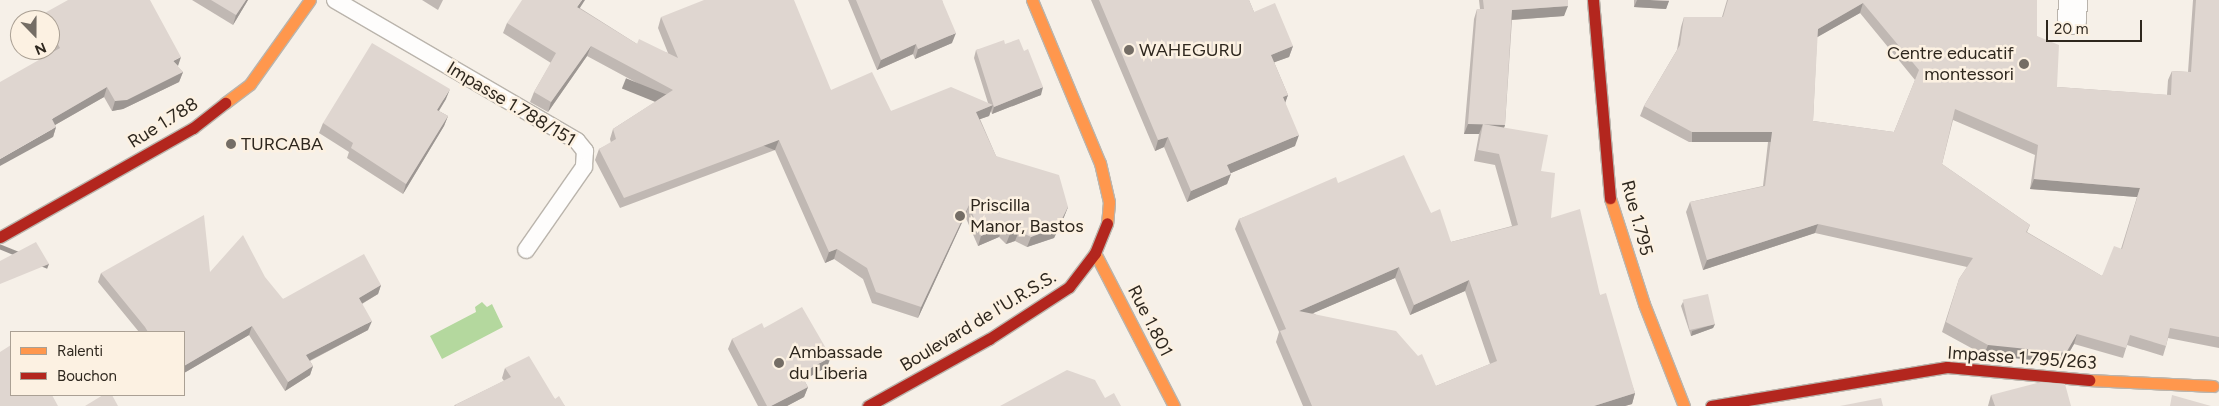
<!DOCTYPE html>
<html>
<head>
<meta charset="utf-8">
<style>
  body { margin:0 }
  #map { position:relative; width:2219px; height:406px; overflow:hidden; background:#f6f0e8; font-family:Figtree,sans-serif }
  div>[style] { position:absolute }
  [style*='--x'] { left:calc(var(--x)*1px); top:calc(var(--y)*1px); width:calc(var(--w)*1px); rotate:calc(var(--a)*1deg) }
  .water>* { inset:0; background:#b4d89e }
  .roads { filter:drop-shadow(1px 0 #bab4ac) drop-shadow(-1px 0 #bab4ac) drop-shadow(0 1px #bab4ac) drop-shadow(0 -1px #bab4ac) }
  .lane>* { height:16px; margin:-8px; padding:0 8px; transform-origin:8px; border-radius:8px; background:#fefdfc }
  .street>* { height:28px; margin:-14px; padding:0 14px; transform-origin:14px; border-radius:14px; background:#fefdfc }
  .slow>* { height:11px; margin:-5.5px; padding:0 5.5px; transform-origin:5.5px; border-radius:5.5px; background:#ff974d }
  .jam>* { height:11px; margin:-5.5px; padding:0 5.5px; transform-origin:5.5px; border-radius:5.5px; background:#b3261e }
  .wall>* { inset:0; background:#c0b8b3 }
  .shaded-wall>* { inset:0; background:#9c9692; transform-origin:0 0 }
  .building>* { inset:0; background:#dfd6d0; transform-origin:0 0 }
  .dots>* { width:14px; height:14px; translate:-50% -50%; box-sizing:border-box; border:2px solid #fcf1e2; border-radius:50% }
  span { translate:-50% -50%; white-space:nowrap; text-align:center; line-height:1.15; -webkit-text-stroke:5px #fcf1e2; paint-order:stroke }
  .poi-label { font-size:18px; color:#2e271e }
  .left { translate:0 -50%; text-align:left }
  .right { translate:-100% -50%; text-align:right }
  .street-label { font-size:18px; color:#2e271e }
  .legend { position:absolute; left:10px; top:331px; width:175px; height:65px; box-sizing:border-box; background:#fcf1e2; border:1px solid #aaa094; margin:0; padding:6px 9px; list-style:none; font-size:15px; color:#2e271e }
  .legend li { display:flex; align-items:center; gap:10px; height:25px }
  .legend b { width:25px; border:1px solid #aaa094 }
  .north { position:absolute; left:10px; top:10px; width:50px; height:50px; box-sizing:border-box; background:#fcf1e2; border:1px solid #aaa094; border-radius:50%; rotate:158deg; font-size:14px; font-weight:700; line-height:20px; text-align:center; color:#2e271e }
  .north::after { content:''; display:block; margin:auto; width:18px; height:22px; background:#746d65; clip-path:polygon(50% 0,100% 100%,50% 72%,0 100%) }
  .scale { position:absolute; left:2046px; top:20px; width:96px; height:22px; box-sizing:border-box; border:2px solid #2e271e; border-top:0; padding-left:6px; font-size:15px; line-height:18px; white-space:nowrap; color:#2e271e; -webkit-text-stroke:4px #fcf1e2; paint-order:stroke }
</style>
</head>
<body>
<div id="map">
  <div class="water">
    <i style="clip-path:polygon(482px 302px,487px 307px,492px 304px,503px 327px,442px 359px,430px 336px,476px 312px,475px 307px)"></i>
  </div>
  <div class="roads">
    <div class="lane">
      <i style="--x:335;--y:0;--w:280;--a:30.2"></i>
      <i style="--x:577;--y:141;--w:13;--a:51"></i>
      <i style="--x:585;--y:151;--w:16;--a:94"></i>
      <i style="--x:584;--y:167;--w:101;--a:124.9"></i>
    </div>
    <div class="street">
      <i style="--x:2072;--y:20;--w:20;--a:-87"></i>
    </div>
    <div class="slow">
      <i style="--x:1032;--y:0;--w:177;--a:67.4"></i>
      <i style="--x:1100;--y:163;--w:40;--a:77"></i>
      <i style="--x:1109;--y:202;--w:21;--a:95"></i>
      <i style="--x:225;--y:103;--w:31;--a:-37"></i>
      <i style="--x:250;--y:84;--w:103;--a:-54.5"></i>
      <i style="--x:1610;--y:198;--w:111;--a:72.2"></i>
      <i style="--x:1644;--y:304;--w:110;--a:68.6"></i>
      <i style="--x:1095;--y:253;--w:172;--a:62.7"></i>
      <i style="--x:2089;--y:380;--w:124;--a:2.8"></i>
    </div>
    <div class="jam">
      <i style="--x:1593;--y:0;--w:199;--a:85.1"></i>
      <i style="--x:0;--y:237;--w:222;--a:-29.5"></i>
      <i style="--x:193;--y:128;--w:41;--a:-38"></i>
      <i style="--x:868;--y:406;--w:138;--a:-29"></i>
      <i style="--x:989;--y:339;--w:95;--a:-33"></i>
      <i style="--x:1069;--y:287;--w:43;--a:-52.6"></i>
      <i style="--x:1095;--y:253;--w:32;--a:-68"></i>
      <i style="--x:1711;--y:406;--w:239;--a:-9.4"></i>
      <i style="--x:1947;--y:367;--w:143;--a:5.2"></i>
    </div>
  </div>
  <div class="wall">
    <i style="clip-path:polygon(192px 0,248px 0,233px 25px)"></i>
    <i style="clip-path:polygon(422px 0,443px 0,438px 10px)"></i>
    <i style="clip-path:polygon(848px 0,942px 0,952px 43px,915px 59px,913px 54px,877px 70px)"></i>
    <i style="clip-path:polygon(1091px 0,1249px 0,1254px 12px,1293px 46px,1289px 57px,1274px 62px,1288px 95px,1285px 102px,1295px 146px,1231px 173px,1227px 184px,1187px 202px,1164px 147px,1155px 151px)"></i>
    <i style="clip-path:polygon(evenodd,1479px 0,1568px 0,1564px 16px,1512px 20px,1505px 125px,1504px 128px,1541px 171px,1551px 218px,1600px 295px,1635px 393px,1632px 404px,1625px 406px,1303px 406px,1276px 342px,1279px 332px,1235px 229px,1239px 219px,1338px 183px,1431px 213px,1451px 242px,1512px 226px,1495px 165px,1474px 161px,1479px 134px,1464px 134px,1474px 19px,1477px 9px,1480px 9px,1479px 0,1395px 278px,1410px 315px,1465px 291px,1490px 364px,1436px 386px,1313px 313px,1395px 278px)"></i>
    <i style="clip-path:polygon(1634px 0,1669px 0,1666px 9px,1634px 7px)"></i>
    <i style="clip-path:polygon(evenodd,1727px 0,2037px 0,2037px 36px,2057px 87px,2167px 95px,2168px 80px,2172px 71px,2188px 72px,2193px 0,2219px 0,2219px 348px,2168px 338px,2166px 346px,2163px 356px,2127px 345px,2123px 358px,2074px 344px,2063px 363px,1984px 355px,1942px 332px,1959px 279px,1967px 267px,1815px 233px,1703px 270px,1686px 212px,1690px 202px,1763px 186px,1768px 142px,1689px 142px,1640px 116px,1644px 106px,1677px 50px,1681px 27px,1684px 17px,1722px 17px,1727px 0,1860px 13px,1915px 80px,1894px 132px,1813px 121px,1817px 37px,1860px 13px,1727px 0,1953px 120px,2035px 155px,2030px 189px,2137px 197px,2121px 249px,2102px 276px,2027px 232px,2030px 225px,1942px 164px,1953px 120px)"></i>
    <i style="clip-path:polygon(580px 8px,637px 44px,668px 53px,658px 28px,661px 17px,831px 90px,891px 111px,988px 103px,974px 58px,976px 50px,1005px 44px,1041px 95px,992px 114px,991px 111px,989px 116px,980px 119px,996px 156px,1068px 207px,1064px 217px,1054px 238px,1027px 247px,1015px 241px,1006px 244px,999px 237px,978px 246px,965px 216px,918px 318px,872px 303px,863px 279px,834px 259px,825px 263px,775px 150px,620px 208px,595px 160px,599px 149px,611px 143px,610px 139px,613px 129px,663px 97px,587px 56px,548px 112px,530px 102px,534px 92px,551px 63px,503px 33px,507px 23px)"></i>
    <i style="clip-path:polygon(41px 15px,177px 66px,183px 72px,179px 82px,123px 109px,112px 111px,104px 97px,55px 125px,56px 127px,53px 137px,53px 52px,50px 46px,50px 20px,39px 20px)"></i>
    <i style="clip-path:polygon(446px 99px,439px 111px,448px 116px,444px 126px,403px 194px,347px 158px,349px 152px,319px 133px,323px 123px)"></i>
    <i style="clip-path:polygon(210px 272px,283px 299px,381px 285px,378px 294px,362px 304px,368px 330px,310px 361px,313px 366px,310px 375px,285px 391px,249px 335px,184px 373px,184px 332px,139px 332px,98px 282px,101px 273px)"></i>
    <i style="clip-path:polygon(1683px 302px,1715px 324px,1713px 328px,1691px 336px,1681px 306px)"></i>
    <i style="clip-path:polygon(764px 328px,827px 367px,804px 380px,808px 387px,804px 397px,787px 406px,758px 406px,728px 349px,732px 339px)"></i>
    <i style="clip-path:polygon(505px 368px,555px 399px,565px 406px,454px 406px,455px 405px,504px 381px,502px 378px)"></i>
    <i style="clip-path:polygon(1991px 395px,2071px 406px,1988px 406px)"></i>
  </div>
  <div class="shaded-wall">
    <i style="clip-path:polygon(246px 0,248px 0,233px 25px,236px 15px)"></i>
    <i style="clip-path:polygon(582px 0,585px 0,574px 17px,577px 7px)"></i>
    <i style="clip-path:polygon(1637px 0,1650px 0,1669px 1px,1666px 9px,1634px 7px)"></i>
    <i style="clip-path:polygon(1863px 3px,1860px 13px,1814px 39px,1818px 29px)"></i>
    <i style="clip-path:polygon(1568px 6px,1564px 16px,1509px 20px,1512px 10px)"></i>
    <i style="clip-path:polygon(956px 33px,952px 43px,915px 59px,918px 49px)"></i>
    <i style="clip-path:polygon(916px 44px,913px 54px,877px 70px,881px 60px)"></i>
    <i style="clip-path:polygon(591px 46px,587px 56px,548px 112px,551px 102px)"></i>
    <i style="clip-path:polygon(1293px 46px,1289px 57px,1267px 65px,1271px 55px)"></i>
    <i style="clip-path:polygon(181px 57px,178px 66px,173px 61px)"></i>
    <i style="clip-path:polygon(183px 72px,179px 82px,123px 109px,112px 111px,115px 101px)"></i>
    <i style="clip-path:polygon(107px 87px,104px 97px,48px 129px,52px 119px)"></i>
    <i style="clip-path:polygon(1043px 87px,1041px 95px,992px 114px,994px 107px)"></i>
    <i style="clip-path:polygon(450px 89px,446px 99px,433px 120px,437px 110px)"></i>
    <i style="clip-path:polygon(1288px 95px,1284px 106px,1283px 97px)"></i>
    <i style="clip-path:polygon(993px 105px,989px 116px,972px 122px,976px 112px)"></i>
    <i style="clip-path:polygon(448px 116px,444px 126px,403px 194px,406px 184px)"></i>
    <i style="clip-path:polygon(1468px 124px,1483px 124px,1479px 134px,1464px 134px)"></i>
    <i style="clip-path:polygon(1483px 124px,1505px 125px,1501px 135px)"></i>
    <i style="clip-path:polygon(56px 127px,53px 137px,0 166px,0 159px)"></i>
    <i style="left:1692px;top:132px;width:80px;height:10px"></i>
    <i style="clip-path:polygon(1299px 135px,1295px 146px,1224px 176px,1227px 165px)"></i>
    <i style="clip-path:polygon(1168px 137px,1164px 147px,1155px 151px,1158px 140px)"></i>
    <i style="left:779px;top:140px;width:11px;height:165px;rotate:112deg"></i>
    <i style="clip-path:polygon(1231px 174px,1227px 184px,1187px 202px,1191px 191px)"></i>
    <i style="clip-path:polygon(2034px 179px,2140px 188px,2137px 197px,2030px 189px)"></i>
    <i style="clip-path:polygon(969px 205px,965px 216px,918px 318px,921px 307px)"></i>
    <i style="clip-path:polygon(1068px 207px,1064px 217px,1054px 238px,1027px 247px,1031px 237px)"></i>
    <i style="clip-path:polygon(1818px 224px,1815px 233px,1703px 270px,1707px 260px)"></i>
    <i style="clip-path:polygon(1003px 226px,999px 237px,978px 246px,981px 236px)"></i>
    <i style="clip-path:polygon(1019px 231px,1015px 241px,1006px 244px,1010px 234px)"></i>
    <i style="clip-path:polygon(837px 249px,834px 259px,825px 263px,829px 252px)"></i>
    <i style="left:49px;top:264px;width:5px;height:53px;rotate:112deg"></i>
    <i style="clip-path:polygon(1399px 267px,1395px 278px,1295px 321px,1299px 311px)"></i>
    <i style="clip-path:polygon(1469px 280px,1465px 291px,1410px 315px,1414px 305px)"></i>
    <i style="clip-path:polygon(381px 285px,378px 294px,356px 307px,359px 298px)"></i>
    <i style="clip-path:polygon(372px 321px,368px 330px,303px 364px,306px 355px)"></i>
    <i style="clip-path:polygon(1715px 324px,1713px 328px,1691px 336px,1692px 331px)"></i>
    <i style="clip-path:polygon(252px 326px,249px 335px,184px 373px,184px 366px)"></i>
    <i style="clip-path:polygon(2077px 334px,2074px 344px,2063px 363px,1984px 355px,1988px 345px)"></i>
    <i style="clip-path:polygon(831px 357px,827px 367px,796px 384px,800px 374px)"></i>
    <i style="clip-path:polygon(313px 366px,310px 375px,285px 391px,288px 382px)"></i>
    <i style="clip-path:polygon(808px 387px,804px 397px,787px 406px,771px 406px)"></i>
    <i style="clip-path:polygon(1635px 393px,1632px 404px,1625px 406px,1594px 406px)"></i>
  </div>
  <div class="building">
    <i style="clip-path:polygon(68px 0,150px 0,181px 57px,173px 61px,183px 72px,127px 100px,115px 101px,107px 87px,52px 119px,56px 127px,0 159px,0 82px,60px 48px,50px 30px,50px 20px,44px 20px,41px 15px)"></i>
    <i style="clip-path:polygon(211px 0,246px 0,236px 15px)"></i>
    <i style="clip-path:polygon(522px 0,582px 0,577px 7px,637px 44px,639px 39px,678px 58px,661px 17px,704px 0,794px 0,831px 90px,872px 72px,891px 111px,951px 87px,993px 105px,976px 112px,996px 156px,1059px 175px,1068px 207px,1058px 227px,1031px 237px,1019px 231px,1010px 234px,1003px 226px,981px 236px,969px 205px,921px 307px,876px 292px,867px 268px,837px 249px,829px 252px,779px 140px,624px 198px,599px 149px,616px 139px,613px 129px,673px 90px,591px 46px,551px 102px,534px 92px,556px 53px,507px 23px)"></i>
    <i style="clip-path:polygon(856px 0,942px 0,956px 33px,918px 49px,916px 44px,881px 60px)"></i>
    <i style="clip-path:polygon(1099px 0,1249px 0,1254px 12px,1275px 3px,1293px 46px,1271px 55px,1288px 95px,1283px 97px,1299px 135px,1227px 165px,1231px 174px,1191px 191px,1168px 137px,1158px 140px)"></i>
    <i style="clip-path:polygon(1483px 0,1568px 0,1568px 6px,1512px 10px,1505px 125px,1468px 124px,1477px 9px,1484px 9px)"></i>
    <i style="clip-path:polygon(1650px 0,1669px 0,1669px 1px)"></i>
    <i style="clip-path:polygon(evenodd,1728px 0,2037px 0,2037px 36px,2059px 45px,2057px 87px,2171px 95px,2172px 71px,2191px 72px,2196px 0,2219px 0,2219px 337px,2170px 328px,2166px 346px,2130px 335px,2126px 348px,2077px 334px,2066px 353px,1988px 345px,1946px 322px,1959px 279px,1973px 258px,1818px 224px,1707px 260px,1690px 202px,1765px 186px,1772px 132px,1692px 132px,1644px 106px,1680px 45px,1684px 17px,1723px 17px,1728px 0,1863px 3px,1919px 70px,1894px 132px,1813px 121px,1818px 29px,1863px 3px,1728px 0,1955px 109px,2038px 145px,2034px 179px,2140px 188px,2122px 249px,2114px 246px,2102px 276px,2026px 232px,2030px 225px,1942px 164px,1955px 109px)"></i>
    <i style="clip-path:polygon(1019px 39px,1024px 51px,1028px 49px,1043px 87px,994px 107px,976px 50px,1004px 40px,1005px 44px)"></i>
    <i style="clip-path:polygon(372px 43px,450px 89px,437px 110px,448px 116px,406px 184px,351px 148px,353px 143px,323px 123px)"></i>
    <i style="clip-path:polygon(evenodd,1483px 124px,1548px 135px,1541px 171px,1555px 173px,1551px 218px,1580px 209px,1600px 295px,1606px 293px,1635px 393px,1594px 406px,1312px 406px,1280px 331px,1286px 329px,1239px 219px,1336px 177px,1338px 183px,1404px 155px,1431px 213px,1440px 209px,1451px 242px,1518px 225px,1499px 154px,1478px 150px,1483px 124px,1399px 267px,1414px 305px,1469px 280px,1497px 361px,1436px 386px,1422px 354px,1418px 356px,1396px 331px,1299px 311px,1399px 267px)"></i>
    <i style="clip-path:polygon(204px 215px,210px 272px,243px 235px,265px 277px,283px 299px,364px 254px,381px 285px,359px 298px,372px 321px,306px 355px,313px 366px,288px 382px,252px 326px,184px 366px,184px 332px,148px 332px,145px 327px,101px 273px)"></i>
    <i style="clip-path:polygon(36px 242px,49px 264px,0 284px,0 261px)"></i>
    <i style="left:1708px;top:294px;width:31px;height:26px;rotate:77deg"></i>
    <i style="clip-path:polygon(802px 307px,831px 357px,800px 374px,808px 387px,771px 406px,767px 406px,732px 339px,762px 323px,764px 328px)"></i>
    <i style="clip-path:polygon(11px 345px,11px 395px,52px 395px,58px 406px,0 406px,0 352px)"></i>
    <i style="clip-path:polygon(529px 356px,555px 399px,559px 396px,565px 406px,456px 406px,455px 405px,511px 377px,505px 368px)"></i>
    <i style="clip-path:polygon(1067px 370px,1095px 380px,1105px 398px,1114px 393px,1121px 406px,1000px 406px)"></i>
    <i style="clip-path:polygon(2041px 382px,2065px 384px,2071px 406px,1995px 406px,1991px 395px)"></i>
    <i style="clip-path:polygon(103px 395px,112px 395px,118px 406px,85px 406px)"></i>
    <i style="clip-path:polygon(2172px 395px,2211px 406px,2170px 406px)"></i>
    <i style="clip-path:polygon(1881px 398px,1883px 406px,1840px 406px)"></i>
  </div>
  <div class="dots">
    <i style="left:1129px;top:50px;background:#746d65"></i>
    <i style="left:2024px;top:64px;background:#746d65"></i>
    <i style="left:231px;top:144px;background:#746d65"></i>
    <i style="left:960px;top:216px;background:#746d65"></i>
    <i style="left:779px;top:363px;background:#746d65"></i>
  </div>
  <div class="poi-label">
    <span class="left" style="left:1139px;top:50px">WAHEGURU</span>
    <span class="right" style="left:2014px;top:64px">Centre educatif<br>montessori</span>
    <span class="left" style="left:241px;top:144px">TURCABA</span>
    <span class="left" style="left:970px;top:216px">Priscilla<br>Manor, Bastos</span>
    <span class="left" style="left:789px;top:363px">Ambassade<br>du Liberia</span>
  </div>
  <div class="street-label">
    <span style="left:511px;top:104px;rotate:31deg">Impasse 1.788/151</span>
    <span style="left:163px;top:123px;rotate:-32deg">Rue 1.788</span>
    <span style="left:1637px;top:218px;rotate:75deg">Rue 1.795</span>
    <span style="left:978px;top:321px;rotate:-31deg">Boulevard de l'U.R.S.S.</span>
    <span style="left:1150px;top:321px;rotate:63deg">Rue 1.801</span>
    <span style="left:2022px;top:358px;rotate:4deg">Impasse 1.795/263</span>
  </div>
  <ul class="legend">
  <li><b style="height:6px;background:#ff974d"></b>Ralenti</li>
  <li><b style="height:6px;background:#b3261e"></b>Bouchon</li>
  </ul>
  <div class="north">N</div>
  <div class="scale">20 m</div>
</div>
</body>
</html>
